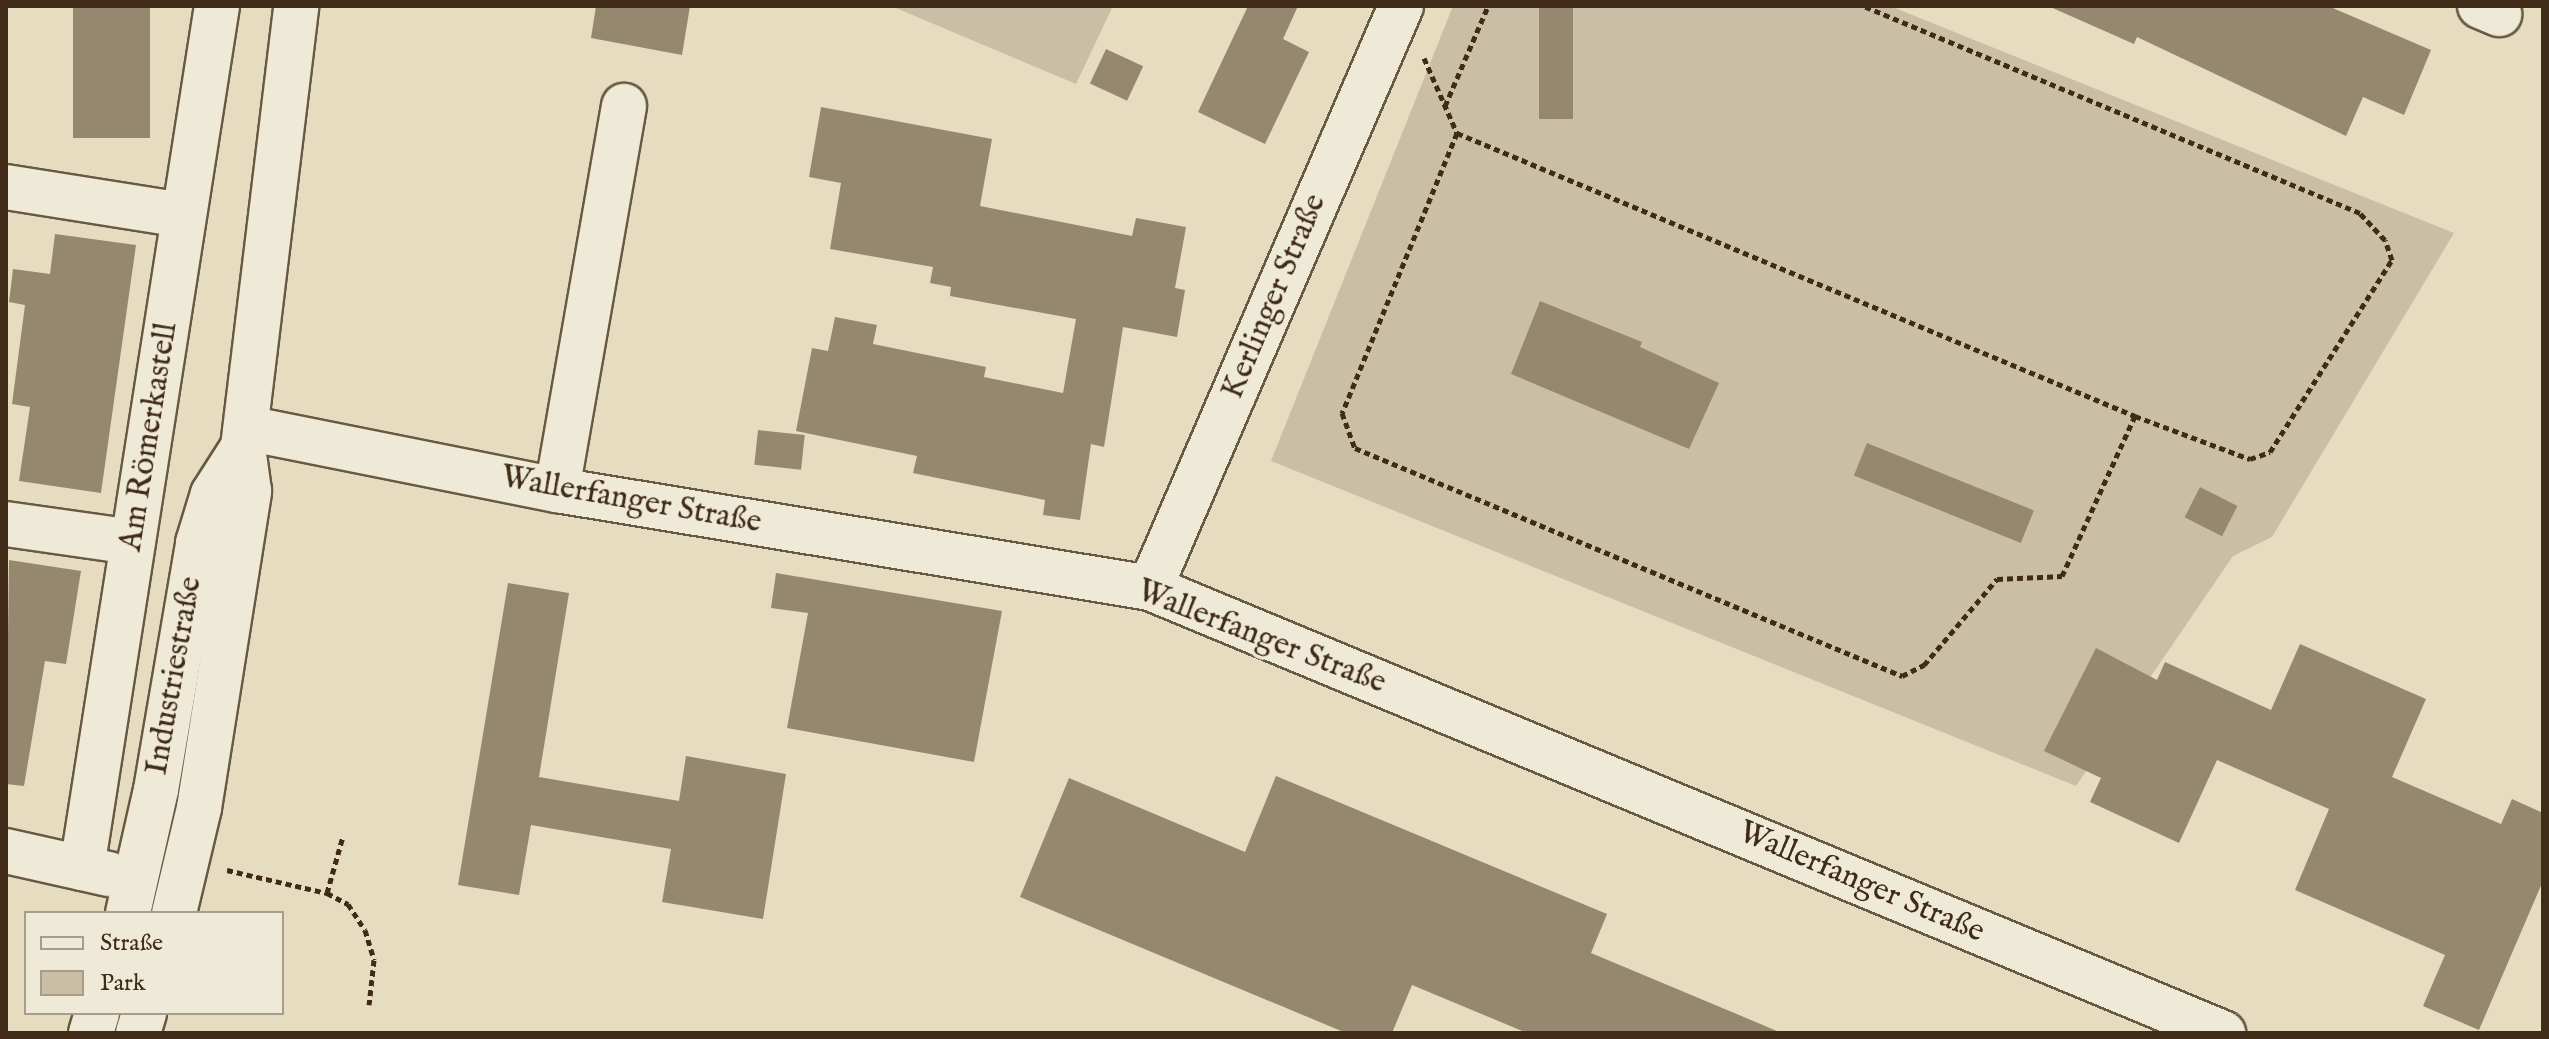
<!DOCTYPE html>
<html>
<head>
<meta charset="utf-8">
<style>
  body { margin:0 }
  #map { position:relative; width:2549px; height:1039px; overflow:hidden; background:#e6ddc1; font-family:"IM FELL English",serif }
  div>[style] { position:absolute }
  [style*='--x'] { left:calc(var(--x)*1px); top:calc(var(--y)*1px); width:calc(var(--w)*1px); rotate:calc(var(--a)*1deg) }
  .green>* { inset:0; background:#cabfa4 }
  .building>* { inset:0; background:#96886f; transform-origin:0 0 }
  .path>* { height:5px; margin-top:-2.5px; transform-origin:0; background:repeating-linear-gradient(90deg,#3f2b17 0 6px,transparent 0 10px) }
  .roads { filter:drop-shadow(2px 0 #695842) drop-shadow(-2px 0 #695842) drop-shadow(0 2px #695842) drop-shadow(0 -2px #695842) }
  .minor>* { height:44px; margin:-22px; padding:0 22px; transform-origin:22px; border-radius:22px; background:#efe9d7 }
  span { translate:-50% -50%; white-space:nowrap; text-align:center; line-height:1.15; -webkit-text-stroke:7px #efe9d7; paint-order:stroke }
  .street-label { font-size:32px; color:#3f2b17 }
  .frame { position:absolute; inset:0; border:8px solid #3f2b17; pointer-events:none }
  .legend { position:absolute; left:24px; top:911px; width:260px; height:104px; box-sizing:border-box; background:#efe9d7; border:2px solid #a99d8a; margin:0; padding:10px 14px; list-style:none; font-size:24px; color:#3f2b17 }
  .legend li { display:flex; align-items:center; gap:16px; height:40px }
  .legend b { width:40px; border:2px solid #a99d8a }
</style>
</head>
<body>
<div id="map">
  <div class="green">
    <i style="clip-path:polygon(891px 6px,1113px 6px,1076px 84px)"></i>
    <i style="clip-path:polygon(1453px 6px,1890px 6px,2454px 233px,2272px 537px,2233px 556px,2076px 786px,1271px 461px)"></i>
  </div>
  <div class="building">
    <i style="left:73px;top:6px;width:77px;height:132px"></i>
    <i style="clip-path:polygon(596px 6px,690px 6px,682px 55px,591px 38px)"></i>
    <i style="clip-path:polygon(1248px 6px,1298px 6px,1283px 39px,1309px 52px,1265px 144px,1198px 112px)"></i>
    <i style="left:1539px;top:6px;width:34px;height:113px"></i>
    <i style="clip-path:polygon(2048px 6px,2328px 6px,2431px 50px,2404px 115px,2363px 97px,2346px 136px,2137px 37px,2134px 44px)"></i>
    <i style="left:1106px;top:49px;width:41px;height:38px;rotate:25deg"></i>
    <i style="clip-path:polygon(821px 107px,992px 139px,980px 206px,1132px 236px,1136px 218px,1186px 227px,1175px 288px,1185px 290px,1177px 337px,1123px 327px,1104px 447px,1091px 444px,1080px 520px,1043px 515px,1045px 500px,913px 473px,917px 456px,796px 431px,812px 348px,828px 351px,835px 317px,877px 325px,873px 344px,986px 367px,984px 377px,1063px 393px,1076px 319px,950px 296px,951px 287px,930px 283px,933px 267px,830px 249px,841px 183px,809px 177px)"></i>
    <i style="clip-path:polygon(55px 234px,136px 245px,101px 493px,19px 481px,30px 407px,12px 404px,25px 305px,9px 302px,13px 269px,50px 274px)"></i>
    <i style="clip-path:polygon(1540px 301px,1642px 342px,1640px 347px,1719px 383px,1689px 449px,1511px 374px)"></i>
    <i style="left:758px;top:430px;width:47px;height:35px;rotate:6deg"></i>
    <i style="left:1867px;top:443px;width:180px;height:35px;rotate:22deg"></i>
    <i style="left:2200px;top:487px;width:42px;height:34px;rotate:27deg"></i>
    <i style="clip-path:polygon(9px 560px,81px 571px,66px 664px,45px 661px,24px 786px,6px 784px)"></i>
    <i style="clip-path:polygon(776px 573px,1002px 611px,974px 762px,787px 728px,808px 613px,771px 608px)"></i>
    <i style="clip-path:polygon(508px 583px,569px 593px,539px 777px,679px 801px,686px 756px,786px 774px,763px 919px,662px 902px,671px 849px,531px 825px,519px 895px,458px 885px)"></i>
    <i style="clip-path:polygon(2300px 644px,2426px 699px,2392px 777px,2501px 824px,2512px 799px,2543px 813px,2543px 881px,2479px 1030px,2423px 1006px,2445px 955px,2295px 890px,2329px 809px,2217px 760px,2179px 843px,2090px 802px,2101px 778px,2044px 751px,2096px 648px,2157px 680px,2165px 662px,2271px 710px)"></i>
    <i style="clip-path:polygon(1276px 776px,1607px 914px,1591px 953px,1782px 1033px,1527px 1033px,1412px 985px,1392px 1033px,1346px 1033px,1020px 897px,1069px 778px,1245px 852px)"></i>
  </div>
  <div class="path">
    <i style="--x:1424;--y:58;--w:82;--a:66.3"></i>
    <i style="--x:1457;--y:133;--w:303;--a:112.3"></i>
    <i style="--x:1342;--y:413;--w:37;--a:70"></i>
    <i style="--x:1355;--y:448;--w:593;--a:22.63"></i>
    <i style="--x:1902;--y:676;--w:25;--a:-27"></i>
    <i style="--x:1924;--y:665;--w:113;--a:-49.7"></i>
    <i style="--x:1997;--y:579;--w:65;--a:-2.6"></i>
    <i style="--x:2062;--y:576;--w:176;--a:-65.5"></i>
    <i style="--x:1445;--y:106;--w:109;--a:-66.7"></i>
    <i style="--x:1457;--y:133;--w:735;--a:22.66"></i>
    <i style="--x:2135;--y:416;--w:123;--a:20.5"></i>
    <i style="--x:2250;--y:459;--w:21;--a:-19"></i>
    <i style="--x:2270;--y:452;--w:227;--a:-57.6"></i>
    <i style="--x:2392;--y:260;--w:21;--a:-109"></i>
    <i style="--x:2385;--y:240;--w:37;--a:-133"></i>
    <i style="--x:2360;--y:213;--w:537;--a:-157.35"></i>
    <i style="--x:227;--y:870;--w:103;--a:13"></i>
    <i style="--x:327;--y:893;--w:24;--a:28"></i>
    <i style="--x:348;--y:904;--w:31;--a:57"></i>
    <i style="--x:365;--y:930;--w:31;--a:73"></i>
    <i style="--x:374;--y:960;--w:45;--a:96.3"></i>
    <i style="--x:327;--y:893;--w:59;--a:-74.3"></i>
  </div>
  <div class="roads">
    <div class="minor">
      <i style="--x:2480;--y:6;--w:21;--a:23"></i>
      <i style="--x:6;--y:187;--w:179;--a:9"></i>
      <i style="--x:246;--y:428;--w:317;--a:11.3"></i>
      <i style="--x:557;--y:490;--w:601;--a:9.38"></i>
      <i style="--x:1150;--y:588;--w:1162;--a:22.53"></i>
      <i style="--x:557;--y:490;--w:390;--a:-80.1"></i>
      <i style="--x:6;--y:524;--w:128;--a:8.1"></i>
      <i style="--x:1150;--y:588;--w:634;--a:-66.67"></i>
      <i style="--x:6;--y:851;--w:106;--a:12.6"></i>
      <i style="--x:82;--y:868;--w:873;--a:-81.1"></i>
      <i style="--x:128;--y:913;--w:126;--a:-77.2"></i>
      <i style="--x:156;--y:790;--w:251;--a:-80.3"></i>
      <i style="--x:198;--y:543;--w:51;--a:-73"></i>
      <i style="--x:213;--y:494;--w:56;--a:-57.4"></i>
      <i style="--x:174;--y:913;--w:108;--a:-76.6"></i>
      <i style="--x:199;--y:808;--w:321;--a:-81"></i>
      <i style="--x:249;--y:491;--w:44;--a:-97.8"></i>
      <i style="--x:243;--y:447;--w:444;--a:-83.1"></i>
      <i style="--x:91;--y:1033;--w:21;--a:-73"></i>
      <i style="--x:138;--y:1033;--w:21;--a:-73"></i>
    </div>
  </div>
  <div class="street-label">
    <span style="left:1275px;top:297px;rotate:-67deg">Kerlinger Straße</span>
    <span style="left:150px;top:437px;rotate:-81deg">Am Römerkastell</span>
    <span style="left:631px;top:501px;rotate:10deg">Wallerfanger Straße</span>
    <span style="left:1261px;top:638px;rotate:21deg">Wallerfanger Straße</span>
    <span style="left:175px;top:676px;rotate:-80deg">Industriestraße</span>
    <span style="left:1861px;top:883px;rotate:23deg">Wallerfanger Straße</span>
  </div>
  <div class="frame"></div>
  <ul class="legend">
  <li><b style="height:10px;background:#efe9d7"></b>Straße</li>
  <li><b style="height:22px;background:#cabfa4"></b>Park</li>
  </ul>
</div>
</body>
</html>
